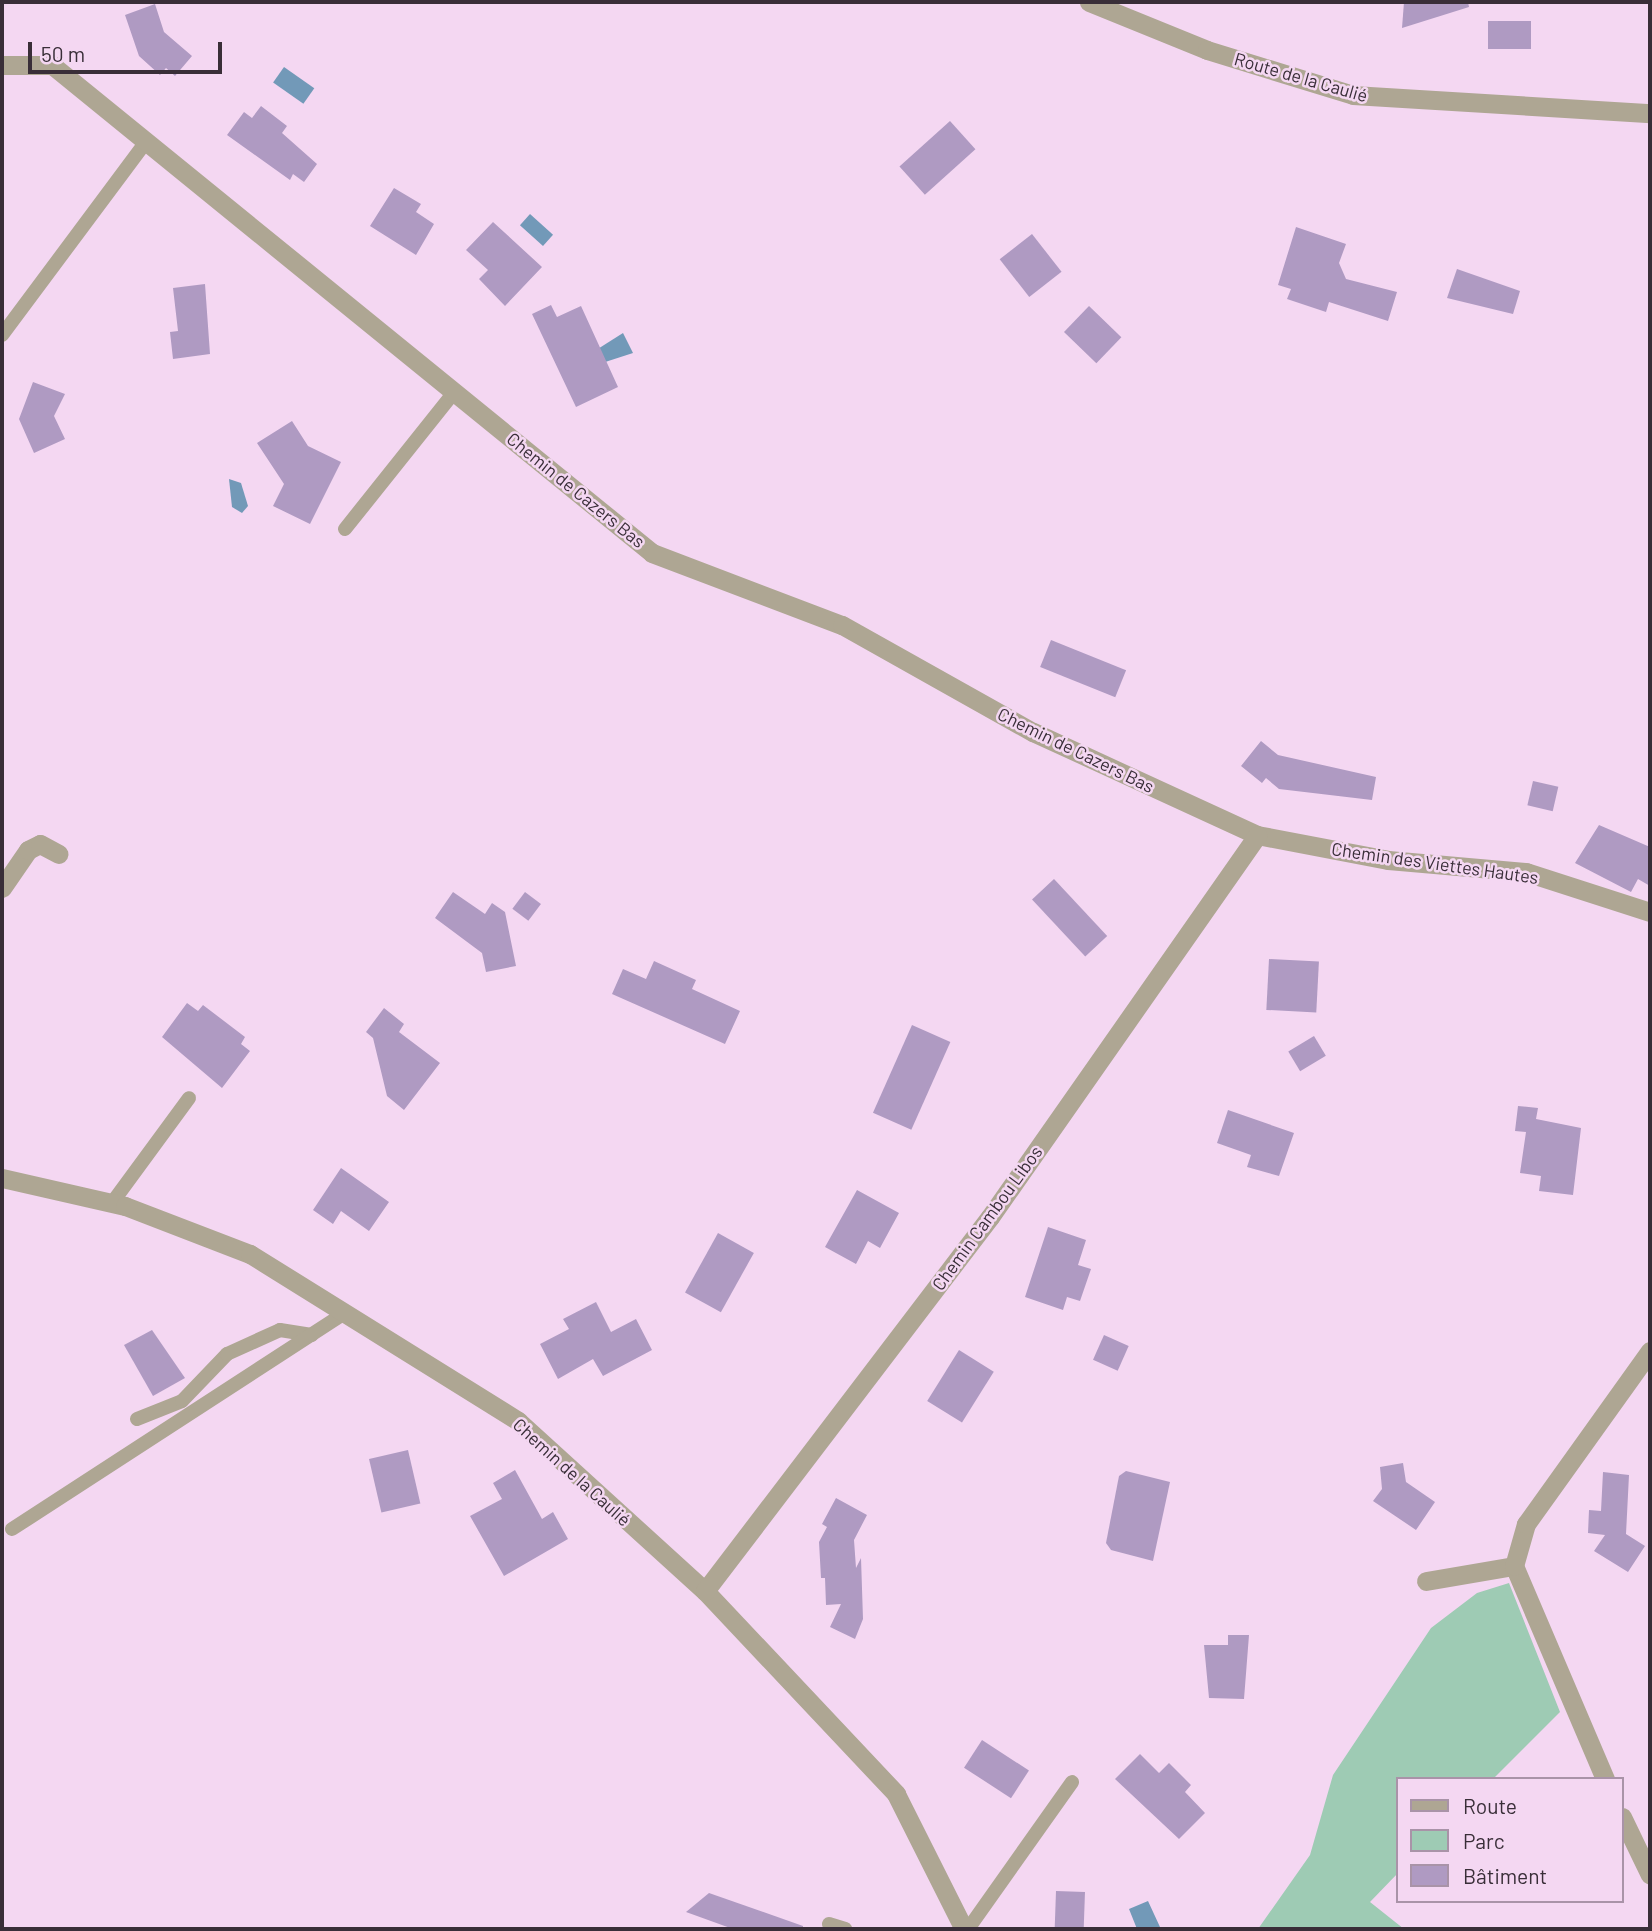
<!DOCTYPE html>
<html>
<head>
<meta charset="utf-8">
<style>
  body { margin:0 }
  #map { position:relative; width:1652px; height:1931px; overflow:hidden; background:#f4d7f2; font-family:Barlow,sans-serif }
  div>[style] { position:absolute }
  [style*='--x'] { left:calc(var(--x)*1px); top:calc(var(--y)*1px); width:calc(var(--w)*1px); rotate:calc(var(--a)*1deg) }
  .green>* { inset:0; background:#9ecbb4 }
  .water>* { inset:0; background:#7299b8; transform-origin:0 0 }
  .building>* { inset:0; background:#af9ac2; transform-origin:0 0 }
  .service>* { height:14px; margin:-7px; padding:0 7px; transform-origin:7px; border-radius:7px; background:#aea693 }
  .minor>* { height:19px; margin:-9.5px; padding:0 9.5px; transform-origin:9.5px; border-radius:9.5px; background:#aea693 }
  span { translate:-50% -50%; white-space:nowrap; text-align:center; line-height:1.15; -webkit-text-stroke:5px #f4d7f2; paint-order:stroke }
  .street-label { font-size:18px; color:#392e38 }
  .frame { position:absolute; inset:0; border:4px solid #392e38; pointer-events:none }
  .legend { position:absolute; left:1396px; top:1777px; width:228px; height:126px; box-sizing:border-box; background:#f4d7f2; border:2px solid #a993a8; margin:0; padding:9px 12px; list-style:none; font-size:21px; color:#392e38 }
  .legend li { display:flex; align-items:center; gap:14px; height:35px }
  .legend b { width:35px; border:2px solid #a993a8 }
  .scale { position:absolute; left:28px; top:42px; width:194px; height:32px; box-sizing:border-box; border:4px solid #392e38; border-top:0; padding-left:9px; font-size:21px; line-height:24px; white-space:nowrap; color:#392e38; -webkit-text-stroke:5px #f4d7f2; paint-order:stroke }
</style>
</head>
<body>
<div id="map">
  <div class="green">
    <i style="clip-path:polygon(1509px 1583px,1560px 1712px,1493px 1779px,1398px 1779px,1398px 1873px,1370px 1902px,1404px 1929px,1258px 1929px,1310px 1855px,1333px 1775px,1431px 1628px,1477px 1593px)"></i>
  </div>
  <div class="water">
    <i style="left:284px;top:67px;width:37px;height:19px;rotate:35deg"></i>
    <i style="left:530px;top:214px;width:31px;height:15px;rotate:42deg"></i>
    <i style="clip-path:polygon(623px 333px,633px 353px,599px 364px,593px 352px)"></i>
    <i style="clip-path:polygon(229px 479px,241px 483px,248px 506px,242px 513px,232px 507px)"></i>
    <i style="clip-path:polygon(1148px 1901px,1160px 1927px,1166px 1929px,1137px 1929px,1129px 1909px)"></i>
  </div>
  <div class="building">
    <i style="clip-path:polygon(1404px 2px,1468px 2px,1469px 7px,1402px 28px)"></i>
    <i style="clip-path:polygon(155px 4px,164px 32px,192px 56px,175px 76px,166px 68px,160px 75px,139px 56px,125px 15px)"></i>
    <i style="left:1488px;top:21px;width:43px;height:28px"></i>
    <i style="clip-path:polygon(261px 106px,287px 126px,282px 133px,317px 164px,304px 182px,293px 174px,290px 180px,227px 135px,244px 112px,252px 118px)"></i>
    <i style="left:950px;top:121px;width:38px;height:68px;rotate:48deg"></i>
    <i style="clip-path:polygon(394px 188px,421px 204px,416px 212px,434px 224px,416px 255px,370px 226px)"></i>
    <i style="clip-path:polygon(493px 222px,542px 267px,505px 306px,479px 279px,488px 270px,466px 250px)"></i>
    <i style="clip-path:polygon(1296px 227px,1346px 244px,1339px 263px,1346px 279px,1397px 292px,1388px 321px,1329px 302px,1326px 312px,1287px 299px,1291px 289px,1278px 285px)"></i>
    <i style="left:1032px;top:234px;width:48px;height:41px;rotate:52deg"></i>
    <i style="clip-path:polygon(1457px 269px,1520px 291px,1513px 314px,1447px 298px)"></i>
    <i style="clip-path:polygon(205px 284px,210px 354px,173px 359px,170px 332px,178px 331px,173px 288px)"></i>
    <i style="clip-path:polygon(551px 305px,557px 317px,581px 306px,618px 387px,576px 407px,532px 314px)"></i>
    <i style="left:1089px;top:306px;width:45px;height:36px;rotate:44deg"></i>
    <i style="clip-path:polygon(33px 382px,65px 394px,54px 416px,65px 439px,34px 453px,19px 419px)"></i>
    <i style="clip-path:polygon(292px 421px,308px 446px,341px 462px,310px 524px,273px 506px,284px 484px,257px 443px)"></i>
    <i style="left:1051px;top:640px;width:81px;height:29px;rotate:22deg"></i>
    <i style="clip-path:polygon(1261px 741px,1278px 755px,1376px 777px,1372px 800px,1279px 789px,1266px 778px,1262px 783px,1241px 766px)"></i>
    <i style="left:1533px;top:781px;width:26px;height:25px;rotate:13deg"></i>
    <i style="clip-path:polygon(1599px 825px,1650px 847px,1650px 886px,1638px 879px,1631px 892px,1575px 863px)"></i>
    <i style="left:1054px;top:879px;width:78px;height:30px;rotate:47deg"></i>
    <i style="clip-path:polygon(453px 892px,485px 914px,492px 903px,505px 912px,516px 966px,486px 972px,482px 953px,435px 918px)"></i>
    <i style="left:525px;top:892px;width:20px;height:21px;rotate:37deg"></i>
    <i style="left:1269px;top:959px;width:50px;height:51px;rotate:3deg"></i>
    <i style="clip-path:polygon(654px 961px,696px 980px,692px 989px,740px 1011px,725px 1044px,612px 994px,623px 969px,646px 979px)"></i>
    <i style="clip-path:polygon(187px 1003px,198px 1011px,203px 1005px,245px 1037px,241px 1044px,250px 1051px,222px 1088px,162px 1037px)"></i>
    <i style="clip-path:polygon(384px 1008px,404px 1024px,399px 1032px,440px 1063px,404px 1110px,387px 1096px,373px 1038px,366px 1032px)"></i>
    <i style="left:912px;top:1025px;width:42px;height:96px;rotate:24deg"></i>
    <i style="left:1314px;top:1036px;width:23px;height:30px;rotate:59deg"></i>
    <i style="clip-path:polygon(1518px 1106px,1538px 1108px,1536px 1119px,1581px 1128px,1573px 1195px,1539px 1191px,1541px 1176px,1520px 1173px,1526px 1132px,1515px 1131px)"></i>
    <i style="clip-path:polygon(1228px 1110px,1294px 1133px,1279px 1176px,1247px 1167px,1251px 1155px,1217px 1143px)"></i>
    <i style="clip-path:polygon(341px 1168px,389px 1202px,369px 1231px,341px 1211px,333px 1224px,313px 1210px)"></i>
    <i style="clip-path:polygon(857px 1190px,899px 1213px,880px 1248px,868px 1241px,856px 1264px,825px 1247px)"></i>
    <i style="clip-path:polygon(1048px 1227px,1086px 1240px,1078px 1265px,1091px 1269px,1080px 1301px,1067px 1297px,1063px 1310px,1025px 1297px)"></i>
    <i style="left:718px;top:1233px;width:41px;height:68px;rotate:29deg"></i>
    <i style="clip-path:polygon(596px 1302px,611px 1332px,636px 1319px,652px 1350px,603px 1376px,593px 1359px,558px 1379px,540px 1344px,569px 1329px,563px 1319px)"></i>
    <i style="clip-path:polygon(152px 1330px,185px 1378px,153px 1396px,124px 1345px)"></i>
    <i style="left:1104px;top:1335px;width:27px;height:27px;rotate:24deg"></i>
    <i style="left:959px;top:1350px;width:41px;height:60px;rotate:32deg"></i>
    <i style="left:408px;top:1450px;width:55px;height:40px;rotate:77deg"></i>
    <i style="clip-path:polygon(1403px 1463px,1406px 1482px,1435px 1502px,1416px 1530px,1373px 1501px,1382px 1489px,1380px 1467px)"></i>
    <i style="clip-path:polygon(515px 1470px,542px 1519px,553px 1512px,568px 1539px,504px 1576px,470px 1516px,502px 1499px,493px 1483px)"></i>
    <i style="clip-path:polygon(1126px 1471px,1170px 1482px,1153px 1561px,1111px 1550px,1106px 1543px,1119px 1476px)"></i>
    <i style="clip-path:polygon(1603px 1472px,1629px 1475px,1626px 1534px,1645px 1546px,1628px 1572px,1594px 1551px,1605px 1535px,1588px 1533px,1589px 1510px,1601px 1511px)"></i>
    <i style="clip-path:polygon(836px 1498px,867px 1515px,854px 1540px,856px 1568px,861px 1558px,863px 1619px,855px 1639px,830px 1627px,841px 1604px,826px 1605px,825px 1578px,821px 1578px,819px 1542px,827px 1527px,822px 1524px)"></i>
    <i style="clip-path:polygon(1228px 1635px,1249px 1635px,1244px 1699px,1209px 1698px,1204px 1645px,1228px 1645px)"></i>
    <i style="left:982px;top:1740px;width:56px;height:33px;rotate:33deg"></i>
    <i style="clip-path:polygon(1140px 1754px,1159px 1773px,1169px 1763px,1191px 1785px,1185px 1792px,1205px 1813px,1179px 1839px,1115px 1779px)"></i>
    <i style="left:1056px;top:1891px;width:29px;height:36px;rotate:2deg"></i>
    <i style="clip-path:polygon(709px 1893px,803px 1926px,803px 1929px,733px 1929px,686px 1912px)"></i>
  </div>
  <div class="service">
    <i style="--x:2;--y:335;--w:241;--a:-53.3"></i>
    <i style="--x:345;--y:529;--w:176;--a:-51.4"></i>
    <i style="--x:112;--y:1203;--w:130;--a:-53.7"></i>
    <i style="--x:137;--y:1419;--w:48;--a:-21.8"></i>
    <i style="--x:182;--y:1401;--w:65;--a:-46.2"></i>
    <i style="--x:227;--y:1354;--w:58;--a:-24.4"></i>
    <i style="--x:280;--y:1330;--w:32;--a:9"></i>
    <i style="--x:12;--y:1529;--w:396;--a:-33"></i>
    <i style="--x:829;--y:1924;--w:17;--a:17"></i>
    <i style="--x:968;--y:1929;--w:180;--a:-54.7"></i>
  </div>
  <div class="minor">
    <i style="--x:1089;--y:2;--w:127;--a:22.1"></i>
    <i style="--x:1207;--y:50;--w:153;--a:17.1"></i>
    <i style="--x:1353;--y:95;--w:298;--a:3.5"></i>
    <i style="--x:2;--y:65;--w:50;--a:0"></i>
    <i style="--x:52;--y:65;--w:773;--a:39.12"></i>
    <i style="--x:652;--y:553;--w:203;--a:20.8"></i>
    <i style="--x:842;--y:625;--w:219;--a:29.3"></i>
    <i style="--x:1033;--y:732;--w:247;--a:24.7"></i>
    <i style="--x:1257;--y:835;--w:133;--a:10.8"></i>
    <i style="--x:1388;--y:860;--w:139;--a:5"></i>
    <i style="--x:1526;--y:872;--w:130;--a:17.9"></i>
    <i style="--x:2;--y:888;--w:46;--a:-55.6"></i>
    <i style="--x:28;--y:850;--w:13;--a:-27"></i>
    <i style="--x:40;--y:844;--w:21;--a:28"></i>
    <i style="--x:2;--y:1178;--w:126;--a:12.8"></i>
    <i style="--x:125;--y:1206;--w:134;--a:21"></i>
    <i style="--x:250;--y:1254;--w:316;--a:31.9"></i>
    <i style="--x:518;--y:1421;--w:253;--a:42.3"></i>
    <i style="--x:705;--y:1591;--w:279;--a:46.7"></i>
    <i style="--x:896;--y:1794;--w:151;--a:63.3"></i>
    <i style="--x:1426;--y:1581;--w:89;--a:-9.7"></i>
    <i style="--x:705;--y:1591;--w:470;--a:-52.7"></i>
    <i style="--x:990;--y:1217;--w:466;--a:-55"></i>
    <i style="--x:1605;--y:1779;--w:232;--a:-113.1"></i>
    <i style="--x:1514;--y:1566;--w:44;--a:-74.1"></i>
    <i style="--x:1526;--y:1524;--w:213;--a:-54.4"></i>
    <i style="--x:1622;--y:1817;--w:64;--a:64.2"></i>
  </div>
  <div class="street-label">
    <span style="left:1301px;top:77px;rotate:16deg">Route de la Caulié</span>
    <span style="left:576px;top:490px;rotate:39deg">Chemin de Cazers Bas</span>
    <span style="left:1076px;top:750px;rotate:26deg">Chemin de Cazers Bas</span>
    <span style="left:1435px;top:863px;rotate:8deg">Chemin des Viettes Hautes</span>
    <span style="left:987px;top:1218px;rotate:-54deg">Chemin Cambou Libos</span>
    <span style="left:572px;top:1472px;rotate:42deg">Chemin de la Caulié</span>
  </div>
  <div class="frame"></div>
  <ul class="legend">
  <li><b style="height:9px;background:#aea693"></b>Route</li>
  <li><b style="height:19px;background:#9ecbb4"></b>Parc</li>
  <li><b style="height:19px;background:#af9ac2"></b>Bâtiment</li>
  </ul>
  <div class="scale">50 m</div>
</div>
</body>
</html>
